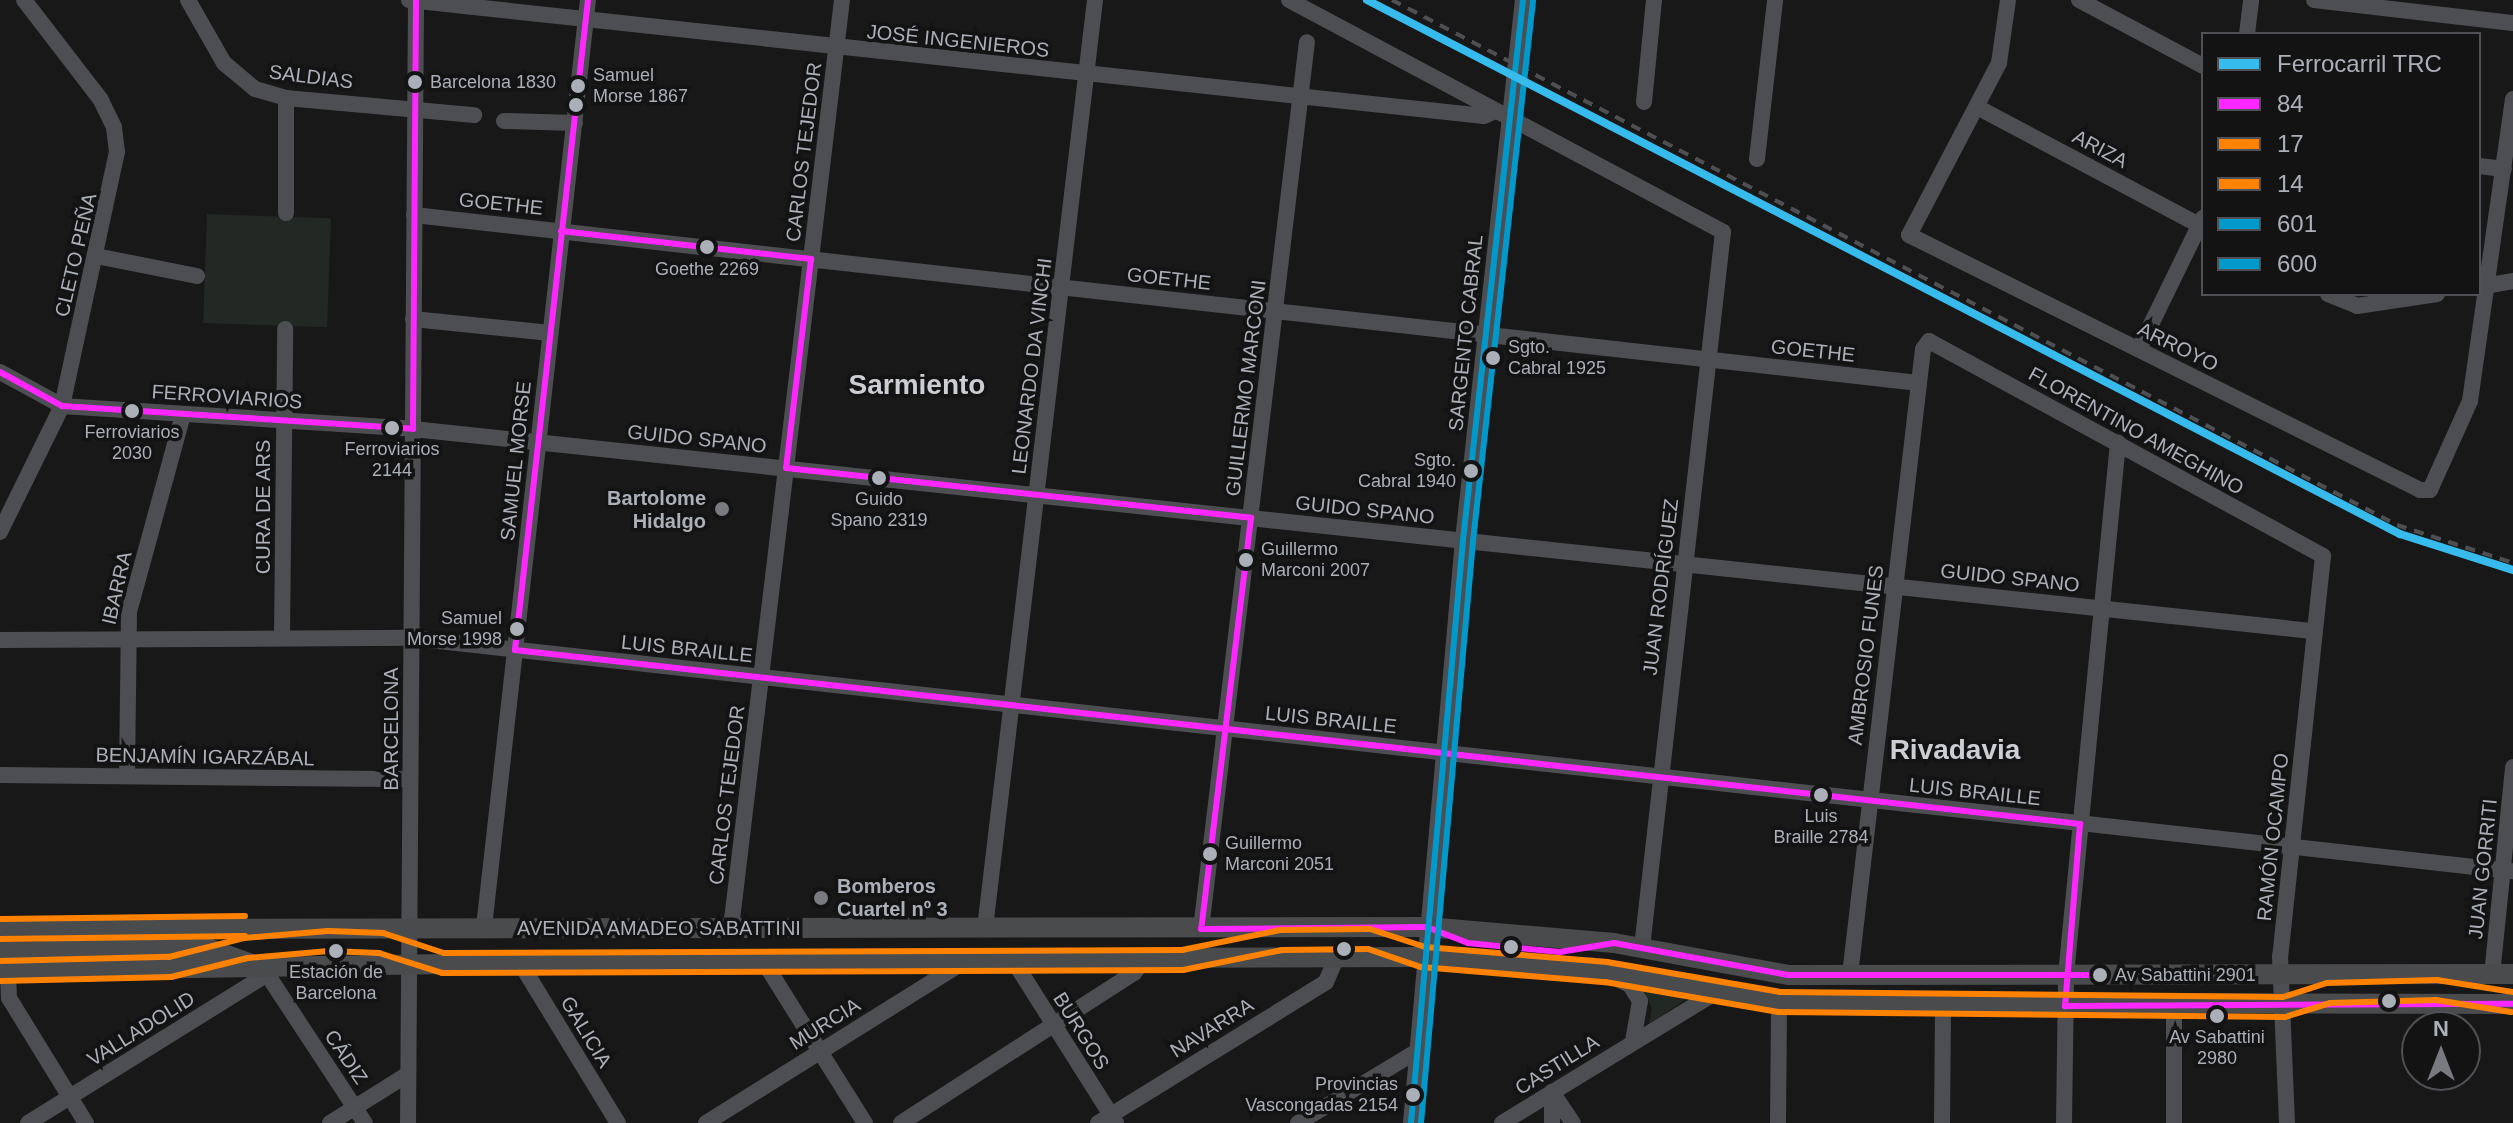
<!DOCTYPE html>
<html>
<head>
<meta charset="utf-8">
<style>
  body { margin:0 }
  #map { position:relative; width:2513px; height:1123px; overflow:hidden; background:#181819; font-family:Helvetica,sans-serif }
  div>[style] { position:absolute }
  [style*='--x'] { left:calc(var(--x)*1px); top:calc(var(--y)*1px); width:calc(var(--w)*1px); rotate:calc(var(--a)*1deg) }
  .green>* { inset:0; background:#222823; transform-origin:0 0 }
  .minor>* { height:16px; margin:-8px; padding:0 8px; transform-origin:8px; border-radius:8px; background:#4d4e51 }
  .major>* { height:20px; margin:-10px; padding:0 10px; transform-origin:10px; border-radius:10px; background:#4a4b4d }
  .rail>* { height:4px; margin-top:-2px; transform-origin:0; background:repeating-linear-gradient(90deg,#4e4f52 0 10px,transparent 0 18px) }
  .bus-1>* { height:6px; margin:-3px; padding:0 3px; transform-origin:3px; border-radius:3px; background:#fe27ff }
  .bus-2>* { height:6px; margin:-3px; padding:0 3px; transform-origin:3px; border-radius:3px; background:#ff8100 }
  .bus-3>* { height:6px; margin:-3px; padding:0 3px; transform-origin:3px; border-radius:3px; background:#ff8100 }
  .bus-4>* { height:6px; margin:-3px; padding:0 3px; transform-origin:3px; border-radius:3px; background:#0099cb }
  .bus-5>* { height:6px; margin:-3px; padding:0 3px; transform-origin:3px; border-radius:3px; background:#0099cb }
  .rail-1>* { height:8px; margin:-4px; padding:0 4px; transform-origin:4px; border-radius:4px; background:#37bbed }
  .dots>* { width:22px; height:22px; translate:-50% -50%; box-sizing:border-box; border:4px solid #131314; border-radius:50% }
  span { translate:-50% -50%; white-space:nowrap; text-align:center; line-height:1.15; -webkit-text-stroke:7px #131314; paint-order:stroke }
  .bus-label { font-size:18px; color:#abafb8 }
  .left { translate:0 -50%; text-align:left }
  .right { translate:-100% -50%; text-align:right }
  .street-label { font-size:20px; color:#abafb8 }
  .poi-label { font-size:20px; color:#abafb8; font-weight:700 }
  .district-label { font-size:28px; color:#ccced4; font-weight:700 }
  .legend { position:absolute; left:2201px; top:32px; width:280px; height:264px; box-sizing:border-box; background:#131314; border:2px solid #505156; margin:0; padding:10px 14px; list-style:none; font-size:24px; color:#abafb8 }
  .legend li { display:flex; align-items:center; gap:16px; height:40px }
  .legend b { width:40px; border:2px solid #505156 }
  .north { position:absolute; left:2401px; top:1011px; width:80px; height:80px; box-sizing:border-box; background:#131314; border:2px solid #505156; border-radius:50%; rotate:0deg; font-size:22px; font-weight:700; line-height:32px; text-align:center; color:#abafb8 }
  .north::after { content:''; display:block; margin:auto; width:28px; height:36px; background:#787a80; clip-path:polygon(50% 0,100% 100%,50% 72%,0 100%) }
</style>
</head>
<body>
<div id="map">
  <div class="green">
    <i style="left:207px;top:214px;width:124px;height:109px;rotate:2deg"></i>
    <i style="clip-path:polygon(1644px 989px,1691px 996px,1649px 1024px,1652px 1009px)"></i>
  </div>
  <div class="minor">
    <i style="--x:188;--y:0;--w:73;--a:60.3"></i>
    <i style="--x:224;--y:63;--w:40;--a:40"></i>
    <i style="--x:255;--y:89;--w:32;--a:16"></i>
    <i style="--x:286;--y:98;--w:189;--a:5.2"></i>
    <i style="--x:409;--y:0;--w:1081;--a:6.16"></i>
    <i style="--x:1484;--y:116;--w:12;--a:-24"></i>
    <i style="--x:1289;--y:0;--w:492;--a:28.1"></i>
    <i style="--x:1723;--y:232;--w:720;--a:96.46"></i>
    <i style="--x:2008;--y:0;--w:64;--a:98.1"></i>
    <i style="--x:1999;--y:63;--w:194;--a:117.6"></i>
    <i style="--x:1909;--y:235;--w:571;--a:26.52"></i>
    <i style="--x:2420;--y:490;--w:10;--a:0"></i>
    <i style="--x:2430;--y:490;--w:98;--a:-65.8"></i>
    <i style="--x:2470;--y:401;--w:305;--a:-81.9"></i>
    <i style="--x:2079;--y:0;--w:140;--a:28"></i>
    <i style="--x:2314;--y:0;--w:200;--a:6.6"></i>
    <i style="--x:2247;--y:34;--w:34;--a:-83"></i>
    <i style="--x:286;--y:98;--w:115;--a:90"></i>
    <i style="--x:1644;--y:102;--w:102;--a:-84.4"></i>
    <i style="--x:1977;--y:107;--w:256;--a:28"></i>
    <i style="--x:504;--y:121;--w:71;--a:1.6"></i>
    <i style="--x:1757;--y:159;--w:160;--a:-83.5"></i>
    <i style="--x:2479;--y:166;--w:25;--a:7"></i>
    <i style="--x:414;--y:215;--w:1514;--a:6.37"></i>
    <i style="--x:96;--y:256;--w:103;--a:11.2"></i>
    <i style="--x:2479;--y:287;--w:35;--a:-10"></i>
    <i style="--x:2328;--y:294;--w:31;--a:22"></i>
    <i style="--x:2357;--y:306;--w:81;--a:-8.5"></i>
    <i style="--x:413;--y:319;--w:138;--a:5.8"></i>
    <i style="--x:2139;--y:349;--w:146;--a:-64"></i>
    <i style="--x:0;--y:372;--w:71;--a:28.7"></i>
    <i style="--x:62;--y:406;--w:352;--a:3.7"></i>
    <i style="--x:413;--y:429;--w:1912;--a:6.07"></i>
    <i style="--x:0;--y:532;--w:140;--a:-63.8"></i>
    <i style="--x:62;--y:406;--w:260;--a:-77.8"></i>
    <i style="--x:117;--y:152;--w:25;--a:-97"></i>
    <i style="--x:114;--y:127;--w:30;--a:-116"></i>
    <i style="--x:101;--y:100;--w:126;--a:-127.6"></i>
    <i style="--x:282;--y:638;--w:309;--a:-89.4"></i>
    <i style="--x:0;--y:640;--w:411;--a:-0.3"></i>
    <i style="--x:411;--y:638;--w:2115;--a:6.33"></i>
    <i style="--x:0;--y:775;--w:410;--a:0.6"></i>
    <i style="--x:127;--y:776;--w:164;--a:-89.3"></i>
    <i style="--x:129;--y:612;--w:205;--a:-74.7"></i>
    <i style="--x:484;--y:927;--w:933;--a:-83.6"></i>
    <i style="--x:731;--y:928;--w:935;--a:-83.18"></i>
    <i style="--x:985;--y:928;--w:934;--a:-83.24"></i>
    <i style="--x:1201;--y:929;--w:893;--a:-83.19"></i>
    <i style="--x:762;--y:959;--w:194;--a:57.9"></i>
    <i style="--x:1013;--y:960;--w:193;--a:57.7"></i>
    <i style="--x:519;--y:961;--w:190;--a:58.6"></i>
    <i style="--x:8;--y:971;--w:27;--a:88"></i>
    <i style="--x:9;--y:998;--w:147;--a:58.4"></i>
    <i style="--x:267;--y:974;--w:178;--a:56.7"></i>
    <i style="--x:1850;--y:975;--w:630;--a:-83.35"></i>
    <i style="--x:1923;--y:349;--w:10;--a:-53"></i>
    <i style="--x:1929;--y:341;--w:449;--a:28.6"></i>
    <i style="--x:2323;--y:556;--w:402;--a:96.1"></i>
    <i style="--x:2280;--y:956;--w:167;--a:87.6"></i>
    <i style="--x:2492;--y:975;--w:209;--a:-84.2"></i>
    <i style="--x:1614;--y:977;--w:18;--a:27"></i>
    <i style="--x:1630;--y:985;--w:19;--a:58"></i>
    <i style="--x:1640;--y:1001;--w:41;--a:99.9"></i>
    <i style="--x:1552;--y:1092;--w:37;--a:56"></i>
    <i style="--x:1552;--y:1092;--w:31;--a:90"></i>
    <i style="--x:28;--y:1123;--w:282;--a:-31.9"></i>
    <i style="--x:267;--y:974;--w:10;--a:-84"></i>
    <i style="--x:330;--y:1123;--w:92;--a:-32.1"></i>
    <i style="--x:408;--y:1123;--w:1123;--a:-89.59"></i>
    <i style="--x:706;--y:1123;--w:308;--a:-32"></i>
    <i style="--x:901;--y:1123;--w:277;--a:-32.8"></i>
    <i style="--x:1134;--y:973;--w:16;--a:-52"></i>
    <i style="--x:1098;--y:1123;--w:268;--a:-31.7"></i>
    <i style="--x:1326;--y:982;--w:25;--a:-67"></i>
    <i style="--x:1298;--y:1123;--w:135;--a:-31.1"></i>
    <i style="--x:1411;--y:1123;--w:585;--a:-84.9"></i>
    <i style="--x:1463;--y:540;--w:543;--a:-83.66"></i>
    <i style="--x:1502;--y:1123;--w:250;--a:-31.4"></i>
    <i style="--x:1778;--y:1123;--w:121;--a:-89.5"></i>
    <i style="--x:1942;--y:1123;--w:119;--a:-89.5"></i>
    <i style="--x:2064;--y:1123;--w:148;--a:-89.2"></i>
    <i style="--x:2066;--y:975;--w:535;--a:-84.42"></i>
    <i style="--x:2174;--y:1123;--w:116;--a:-90"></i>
  </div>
  <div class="major">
    <i style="--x:0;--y:929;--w:1427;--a:-0.08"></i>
    <i style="--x:1427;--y:927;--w:188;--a:4.9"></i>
    <i style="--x:1614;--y:943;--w:177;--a:10.4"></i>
    <i style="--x:1788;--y:975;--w:725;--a:-0.08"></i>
    <i style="--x:0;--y:952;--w:207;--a:-1.1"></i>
    <i style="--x:207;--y:948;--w:45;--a:19.7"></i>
    <i style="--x:0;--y:971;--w:762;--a:-0.9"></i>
    <i style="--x:762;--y:959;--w:661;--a:-0.17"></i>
    <i style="--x:1423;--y:957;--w:184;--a:4.7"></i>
    <i style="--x:1606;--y:972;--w:176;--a:9.8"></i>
    <i style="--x:1779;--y:1002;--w:734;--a:0.16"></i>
  </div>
  <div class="rail">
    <i style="--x:1392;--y:0;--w:1134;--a:27.58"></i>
    <i style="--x:2397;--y:525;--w:122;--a:18.1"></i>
  </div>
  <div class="bus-1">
    <i style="--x:588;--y:0;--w:654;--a:96.41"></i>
    <i style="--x:515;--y:650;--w:1575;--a:6.34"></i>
    <i style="--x:2080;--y:824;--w:183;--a:94.7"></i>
    <i style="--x:2065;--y:1006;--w:448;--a:-0.3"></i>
    <i style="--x:561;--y:231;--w:252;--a:6.4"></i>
    <i style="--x:811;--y:259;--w:210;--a:96.8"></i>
    <i style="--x:786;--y:468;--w:468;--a:6.1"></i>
    <i style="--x:1251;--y:518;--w:414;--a:96.9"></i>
    <i style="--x:1201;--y:929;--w:226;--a:-0.5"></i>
    <i style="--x:1427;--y:927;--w:44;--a:21.3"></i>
    <i style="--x:1468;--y:943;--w:92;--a:5.6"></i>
    <i style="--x:1560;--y:952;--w:55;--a:-9.5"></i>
    <i style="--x:1614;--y:943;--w:177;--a:10.4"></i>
    <i style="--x:1788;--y:975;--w:318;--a:0"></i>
    <i style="--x:0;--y:372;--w:71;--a:28.7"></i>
    <i style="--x:62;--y:406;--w:352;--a:3.7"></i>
    <i style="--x:413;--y:429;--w:429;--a:-89.6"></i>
  </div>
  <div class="bus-2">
    <i style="--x:0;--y:939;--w:245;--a:-0.7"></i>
    <i style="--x:0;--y:981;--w:171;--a:-1.3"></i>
    <i style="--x:171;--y:977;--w:79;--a:-13.9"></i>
    <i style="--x:248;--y:958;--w:81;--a:-4.9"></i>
    <i style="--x:329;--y:951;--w:50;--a:2.3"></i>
    <i style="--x:379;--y:953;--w:66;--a:17.6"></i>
    <i style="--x:442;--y:973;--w:741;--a:-0.23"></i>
    <i style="--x:1183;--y:970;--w:101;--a:-11.4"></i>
    <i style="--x:1282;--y:950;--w:86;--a:-0.7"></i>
    <i style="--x:1368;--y:949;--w:56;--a:18.8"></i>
    <i style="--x:1421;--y:967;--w:185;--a:4.7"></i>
    <i style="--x:1605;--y:982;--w:176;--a:9.8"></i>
    <i style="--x:1778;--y:1012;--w:507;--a:0.57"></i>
    <i style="--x:2285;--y:1017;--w:47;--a:-17.3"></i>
    <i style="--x:2330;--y:1003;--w:106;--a:-1.6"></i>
    <i style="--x:2436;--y:1000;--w:76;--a:9.1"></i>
  </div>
  <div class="bus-3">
    <i style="--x:0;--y:919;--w:245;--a:-0.7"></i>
    <i style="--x:0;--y:961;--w:169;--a:-1.4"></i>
    <i style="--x:169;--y:957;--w:77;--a:-14.2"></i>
    <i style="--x:244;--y:938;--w:84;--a:-4.8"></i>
    <i style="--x:328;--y:931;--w:55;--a:2.1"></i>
    <i style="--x:383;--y:933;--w:64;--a:18.2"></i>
    <i style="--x:444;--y:953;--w:738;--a:-0.23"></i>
    <i style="--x:1182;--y:950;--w:100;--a:-11.5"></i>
    <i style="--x:1280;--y:930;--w:90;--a:-0.6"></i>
    <i style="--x:1370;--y:929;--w:58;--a:18.1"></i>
    <i style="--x:1425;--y:947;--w:183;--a:4.7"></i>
    <i style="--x:1607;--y:962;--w:176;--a:9.8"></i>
    <i style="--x:1780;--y:992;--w:503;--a:0.57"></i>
    <i style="--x:2283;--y:997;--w:46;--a:-17.7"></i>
    <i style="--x:2327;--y:983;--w:110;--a:-1.6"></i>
    <i style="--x:2437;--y:980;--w:77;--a:9"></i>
  </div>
  <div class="bus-4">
    <i style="--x:1411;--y:1123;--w:585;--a:-84.9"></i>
    <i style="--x:1463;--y:540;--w:543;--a:-83.66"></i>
  </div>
  <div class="bus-5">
    <i style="--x:1421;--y:1123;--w:584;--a:-84.89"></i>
    <i style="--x:1473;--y:541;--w:543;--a:-83.66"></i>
  </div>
  <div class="rail-1">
    <i style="--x:1367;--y:0;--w:1163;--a:27.34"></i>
    <i style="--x:2400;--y:534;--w:119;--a:17.7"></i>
  </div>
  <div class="dots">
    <i style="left:415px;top:82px;background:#abafb8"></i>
    <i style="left:578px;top:86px;background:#abafb8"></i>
    <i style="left:576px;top:105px;background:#abafb8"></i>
    <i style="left:707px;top:247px;background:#abafb8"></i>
    <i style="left:1493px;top:358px;background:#abafb8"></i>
    <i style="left:132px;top:411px;background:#abafb8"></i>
    <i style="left:392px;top:428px;background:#abafb8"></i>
    <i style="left:1471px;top:471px;background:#abafb8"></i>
    <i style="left:879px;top:478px;background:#abafb8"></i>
    <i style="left:722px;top:509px;background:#787a80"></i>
    <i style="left:1246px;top:560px;background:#abafb8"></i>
    <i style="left:517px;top:629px;background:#abafb8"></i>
    <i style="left:1821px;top:795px;background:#abafb8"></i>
    <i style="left:1210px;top:854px;background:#abafb8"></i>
    <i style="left:821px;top:898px;background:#787a80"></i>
    <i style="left:1511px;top:947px;background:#abafb8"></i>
    <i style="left:1344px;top:949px;background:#abafb8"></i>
    <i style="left:336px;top:951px;background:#abafb8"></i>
    <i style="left:2100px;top:975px;background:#abafb8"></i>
    <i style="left:2389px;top:1001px;background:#abafb8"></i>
    <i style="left:2217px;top:1016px;background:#abafb8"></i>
    <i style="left:1413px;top:1095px;background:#abafb8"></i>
  </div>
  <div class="bus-label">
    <span class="left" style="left:593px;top:86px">Samuel<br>Morse 1867</span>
    <span class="left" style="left:430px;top:82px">Barcelona 1830</span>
    <span style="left:707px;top:269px">Goethe 2269</span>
    <span class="left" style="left:1508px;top:358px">Sgto.<br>Cabral 1925</span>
    <span style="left:132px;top:443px">Ferroviarios<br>2030</span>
    <span style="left:392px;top:460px">Ferroviarios<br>2144</span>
    <span class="right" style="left:1456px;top:471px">Sgto.<br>Cabral 1940</span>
    <span style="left:879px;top:510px">Guido<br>Spano 2319</span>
    <span class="left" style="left:1261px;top:560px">Guillermo<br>Marconi 2007</span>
    <span class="right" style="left:502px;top:629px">Samuel<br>Morse 1998</span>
    <span style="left:1821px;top:827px">Luis<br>Braille 2784</span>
    <span class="left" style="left:1225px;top:854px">Guillermo<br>Marconi 2051</span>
    <span style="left:336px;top:983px">Estación de<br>Barcelona</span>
    <span class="left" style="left:2115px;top:975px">Av Sabattini 2901</span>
    <span style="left:2217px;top:1048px">Av Sabattini<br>2980</span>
    <span class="right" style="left:1398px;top:1095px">Provincias<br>Vascongadas 2154</span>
  </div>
  <div class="street-label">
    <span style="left:958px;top:41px;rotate:6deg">JOSÉ INGENIEROS</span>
    <span style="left:311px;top:77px;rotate:7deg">SALDIAS</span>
    <span style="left:2100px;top:149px;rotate:28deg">ARIZA</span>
    <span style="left:804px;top:152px;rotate:-83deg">CARLOS TEJEDOR</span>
    <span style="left:501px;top:204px;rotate:6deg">GOETHE</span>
    <span style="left:76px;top:255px;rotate:-77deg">CLETO PEÑA</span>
    <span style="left:1169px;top:279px;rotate:6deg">GOETHE</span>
    <span style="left:1466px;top:333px;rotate:-84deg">SARGENTO CABRAL</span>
    <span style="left:2178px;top:347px;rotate:26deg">ARROYO</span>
    <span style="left:1813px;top:351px;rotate:6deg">GOETHE</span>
    <span style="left:1032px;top:366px;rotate:-83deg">LEONARDO DA VINCHI</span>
    <span style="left:1246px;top:388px;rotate:-83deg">GUILLERMO MARCONI</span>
    <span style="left:227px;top:397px;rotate:4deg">FERROVIARIOS</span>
    <span style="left:2136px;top:431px;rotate:29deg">FLORENTINO AMEGHINO</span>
    <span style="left:697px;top:439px;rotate:6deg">GUIDO SPANO</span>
    <span style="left:516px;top:461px;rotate:-84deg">SAMUEL MORSE</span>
    <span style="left:263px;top:507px;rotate:-90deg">CURA DE ARS</span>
    <span style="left:1365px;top:510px;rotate:6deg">GUIDO SPANO</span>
    <span style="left:2010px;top:578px;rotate:6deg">GUIDO SPANO</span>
    <span style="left:1661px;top:587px;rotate:-83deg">JUAN RODRÍGUEZ</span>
    <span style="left:117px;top:588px;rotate:-77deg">IBARRA</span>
    <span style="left:687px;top:649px;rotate:6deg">LUIS BRAILLE</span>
    <span style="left:1866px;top:655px;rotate:-83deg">AMBROSIO FUNES</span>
    <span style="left:1331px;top:720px;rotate:6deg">LUIS BRAILLE</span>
    <span style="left:391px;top:729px;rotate:-90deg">BARCELONA</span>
    <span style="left:205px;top:757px;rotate:1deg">BENJAMÍN IGARZÁBAL</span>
    <span style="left:1975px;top:792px;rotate:6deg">LUIS BRAILLE</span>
    <span style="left:727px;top:795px;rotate:-83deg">CARLOS TEJEDOR</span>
    <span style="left:2273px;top:837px;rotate:-84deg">RAMÓN OCAMPO</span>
    <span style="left:2483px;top:869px;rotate:-84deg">JUAN GORRITI</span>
    <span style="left:659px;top:928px">AVENIDA AMADEO SABATTINI</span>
    <span style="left:825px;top:1024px;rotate:-32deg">MURCIA</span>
    <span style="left:1212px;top:1028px;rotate:-32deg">NAVARRA</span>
    <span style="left:141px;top:1029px;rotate:-32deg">VALLADOLID</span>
    <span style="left:1081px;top:1031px;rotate:58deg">BURGOS</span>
    <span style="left:586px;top:1032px;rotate:59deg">GALICIA</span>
    <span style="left:346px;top:1057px;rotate:56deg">CÁDIZ</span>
    <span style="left:1557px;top:1065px;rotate:-32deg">CASTILLA</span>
  </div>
  <div class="poi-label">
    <span class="right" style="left:706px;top:510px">Bartolome<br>Hidalgo</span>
    <span class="left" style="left:837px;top:898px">Bomberos<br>Cuartel nº 3</span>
  </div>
  <div class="district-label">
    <span style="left:917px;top:385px">Sarmiento</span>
    <span style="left:1955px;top:750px">Rivadavia</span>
  </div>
  <ul class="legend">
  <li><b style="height:10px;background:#37bbed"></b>Ferrocarril TRC</li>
  <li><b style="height:10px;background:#fe27ff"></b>84</li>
  <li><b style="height:10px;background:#ff8100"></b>17</li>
  <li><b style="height:10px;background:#ff8100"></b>14</li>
  <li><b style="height:10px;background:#0099cb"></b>601</li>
  <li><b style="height:10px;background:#0099cb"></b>600</li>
  </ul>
  <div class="north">N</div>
</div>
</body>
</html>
